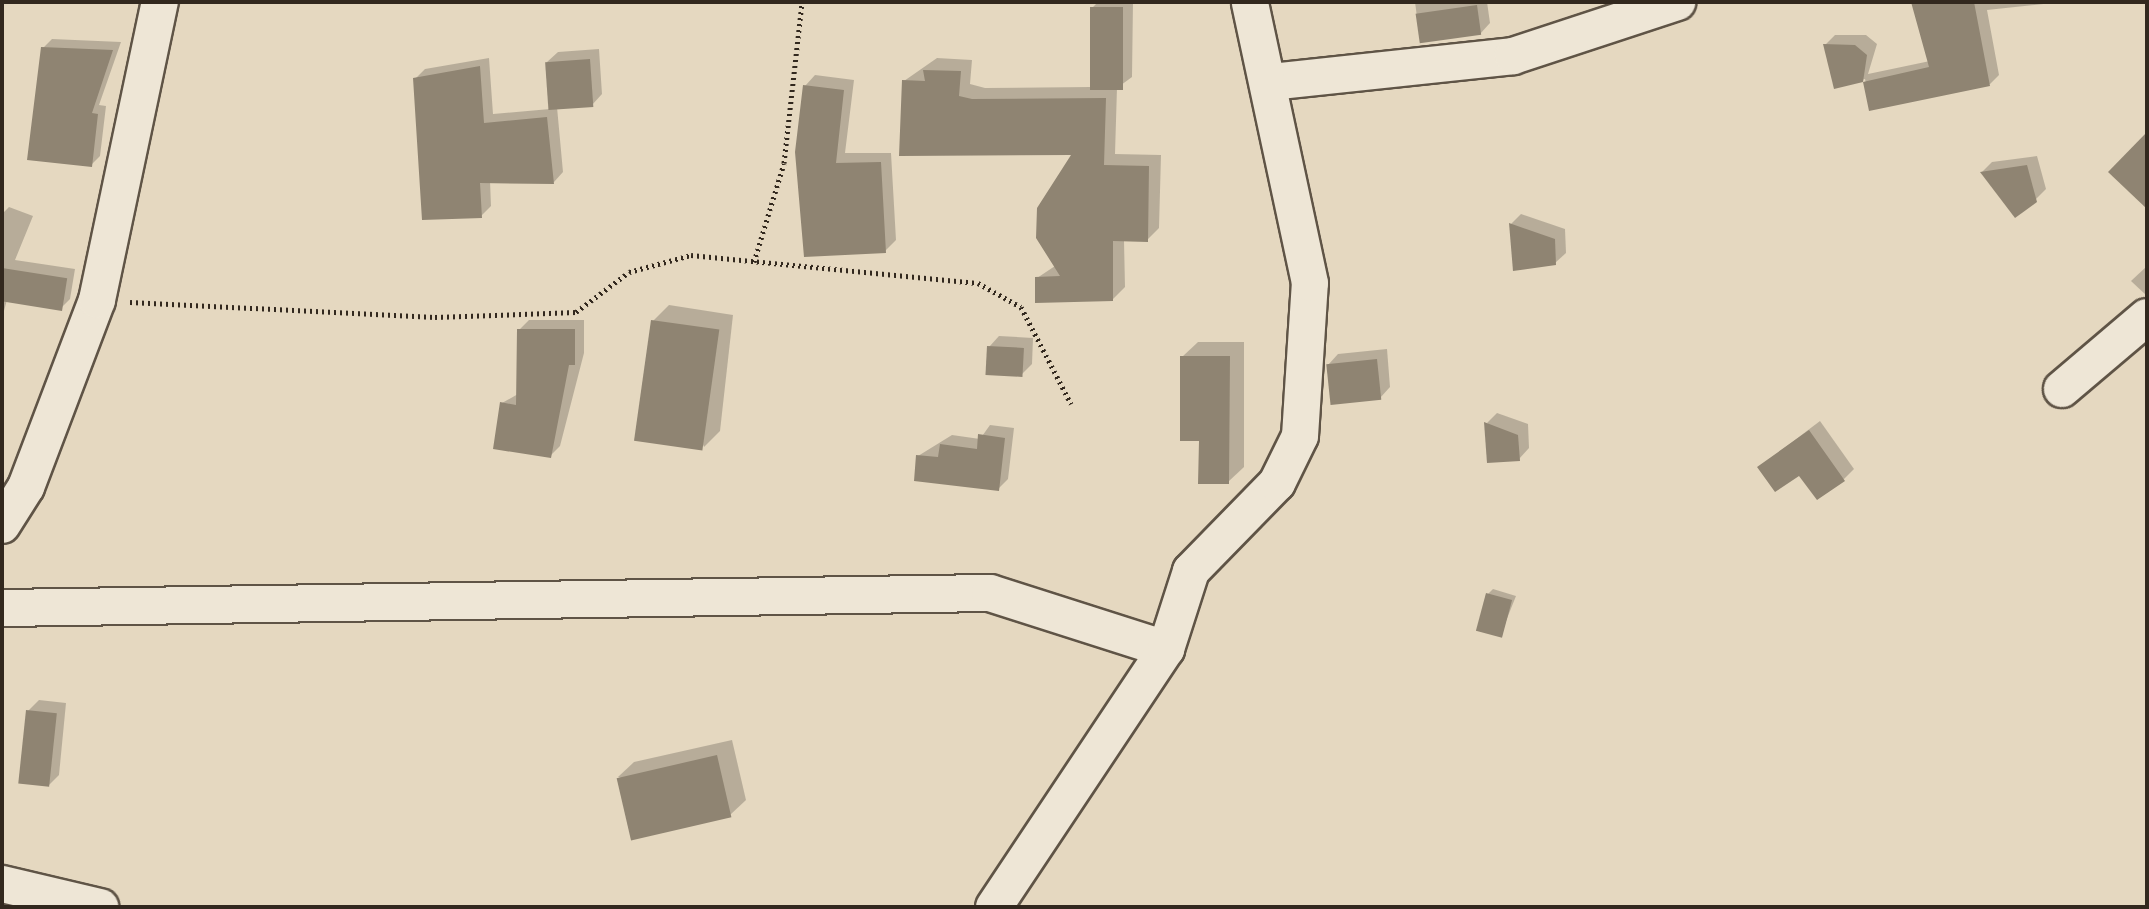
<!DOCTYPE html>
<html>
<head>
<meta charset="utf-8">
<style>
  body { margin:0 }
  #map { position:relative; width:2149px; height:909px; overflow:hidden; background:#e5d8c0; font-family:"Sorts Mill Goudy",serif }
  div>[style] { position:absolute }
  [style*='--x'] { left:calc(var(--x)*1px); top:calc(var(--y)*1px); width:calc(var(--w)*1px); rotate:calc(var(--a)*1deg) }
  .shadow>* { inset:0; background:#0003 }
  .building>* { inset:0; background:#8f8472; transform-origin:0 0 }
  .path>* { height:5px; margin-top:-2.5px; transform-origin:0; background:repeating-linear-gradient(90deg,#32281e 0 2px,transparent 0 6px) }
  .roads { filter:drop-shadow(2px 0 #5f5446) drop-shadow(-2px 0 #5f5446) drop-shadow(0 2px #5f5446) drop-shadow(0 -2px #5f5446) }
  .minor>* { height:36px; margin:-18px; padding:0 18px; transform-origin:18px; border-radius:18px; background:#eee6d6 }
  span { translate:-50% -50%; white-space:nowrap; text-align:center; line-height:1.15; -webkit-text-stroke:6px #eee6d6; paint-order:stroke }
  .frame { position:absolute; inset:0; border:4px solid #32281e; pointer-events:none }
</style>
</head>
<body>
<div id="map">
  <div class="shadow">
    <i style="clip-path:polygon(1098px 2px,1133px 2px,1132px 77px,1117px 88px,1115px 154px,1161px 155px,1159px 228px,1147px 240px,1124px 240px,1125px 287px,1113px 299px,1037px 278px,1055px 266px,1074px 153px,904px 81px,937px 58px,972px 60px,970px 84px,985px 88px,1091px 87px,1092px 8px)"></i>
    <i style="clip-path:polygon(1415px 2px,1487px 2px,1490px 23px,1480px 34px,1420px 40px)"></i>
    <i style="clip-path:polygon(1931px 2px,2062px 2px,1987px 10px,1999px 75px,1990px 84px,1871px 108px,1865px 79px,1835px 86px,1825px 45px,1835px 35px,1866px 35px,1877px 44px,1868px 74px,1930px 61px)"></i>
    <i style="clip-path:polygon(52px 39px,121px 42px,99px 105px,106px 106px,100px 156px,91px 165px,43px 48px)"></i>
    <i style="clip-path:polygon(599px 49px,602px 94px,592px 105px,557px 107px,563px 172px,554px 182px,490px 181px,491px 206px,481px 216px,415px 79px,425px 69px,489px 58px,493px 114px,550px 109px,547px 62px,558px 52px)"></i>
    <i style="clip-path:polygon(815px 75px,854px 80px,845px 153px,891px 153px,896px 240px,885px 251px,806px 255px,805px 86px)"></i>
    <i style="clip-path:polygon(2037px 156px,2046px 189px,2035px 200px,1982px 172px,1992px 162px)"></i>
    <i style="clip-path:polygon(9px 207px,33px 216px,15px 260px,75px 269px,70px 299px,61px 308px,7px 300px,2px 318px,2px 214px)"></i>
    <i style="clip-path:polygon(1521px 214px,1565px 229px,1566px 253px,1555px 263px,1511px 224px)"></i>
    <i style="clip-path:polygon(2147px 266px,2147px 296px,2131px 281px)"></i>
    <i style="clip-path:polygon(669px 305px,733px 315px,720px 431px,704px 447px,653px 321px)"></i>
    <i style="clip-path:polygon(529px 320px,584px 320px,584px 353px,560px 446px,550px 456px,502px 403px,518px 394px,519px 330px)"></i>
    <i style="clip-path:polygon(999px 336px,1033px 338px,1032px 364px,1021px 375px,989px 347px)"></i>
    <i style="clip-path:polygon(1198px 342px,1244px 342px,1244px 467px,1228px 482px,1182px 357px)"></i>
    <i style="clip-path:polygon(1387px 349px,1390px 387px,1380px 398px,1328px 365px,1338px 354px)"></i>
    <i style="clip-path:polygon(1497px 413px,1528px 424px,1529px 448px,1519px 459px,1487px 423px)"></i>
    <i style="clip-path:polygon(1820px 421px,1854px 469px,1844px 479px,1759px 467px)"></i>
    <i style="clip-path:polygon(990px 425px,1014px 428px,1008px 479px,998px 489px,918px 456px,952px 435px,980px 439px)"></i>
    <i style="clip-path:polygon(1493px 589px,1516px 596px,1500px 636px,1488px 594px)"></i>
    <i style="clip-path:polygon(39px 700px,66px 703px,59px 775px,48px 786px,28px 711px)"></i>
    <i style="clip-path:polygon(732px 740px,746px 800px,730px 815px,618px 777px,634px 762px)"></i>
  </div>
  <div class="building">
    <i style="clip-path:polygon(1911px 2px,1974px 2px,1990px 86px,1869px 111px,1863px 82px,1929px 67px)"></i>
    <i style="left:1477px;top:5px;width:30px;height:62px;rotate:82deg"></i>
    <i style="left:1090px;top:7px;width:33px;height:83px"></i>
    <i style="clip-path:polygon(1823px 44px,1855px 45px,1867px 55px,1863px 82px,1834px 89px)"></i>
    <i style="clip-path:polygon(41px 47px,113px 50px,92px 113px,98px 114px,92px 167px,27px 160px)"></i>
    <i style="left:590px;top:59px;width:48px;height:45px;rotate:86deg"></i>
    <i style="clip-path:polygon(480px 66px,484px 123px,547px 117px,554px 184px,480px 183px,482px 218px,422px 220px,413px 78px)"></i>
    <i style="clip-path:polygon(923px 70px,961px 71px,959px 96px,972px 99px,1106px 98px,1104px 165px,1149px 166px,1148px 242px,1113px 241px,1113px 301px,1035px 303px,1035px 277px,1060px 276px,1036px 238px,1037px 208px,1071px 155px,899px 156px,902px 80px,925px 81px)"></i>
    <i style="clip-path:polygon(803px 85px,844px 90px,836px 163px,881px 162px,886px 253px,804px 257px,795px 152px)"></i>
    <i style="clip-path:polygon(2147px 132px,2147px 209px,2108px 172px)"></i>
    <i style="clip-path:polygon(2027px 165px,2037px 202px,2015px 218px,1980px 172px)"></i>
    <i style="clip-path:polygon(1509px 223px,1555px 239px,1556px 265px,1513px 271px)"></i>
    <i style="left:2px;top:268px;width:66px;height:33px;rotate:9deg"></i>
    <i style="left:651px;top:320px;width:69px;height:122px;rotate:8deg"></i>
    <i style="clip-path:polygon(517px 329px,575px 329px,575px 365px,569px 365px,551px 458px,493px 449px,500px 402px,516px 405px)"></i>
    <i style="left:987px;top:346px;width:37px;height:29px;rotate:3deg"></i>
    <i style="clip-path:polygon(1180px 356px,1230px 356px,1229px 484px,1198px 484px,1199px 441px,1180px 441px)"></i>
    <i style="left:1377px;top:359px;width:41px;height:51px;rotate:84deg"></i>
    <i style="clip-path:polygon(1484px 422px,1518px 435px,1520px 461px,1487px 463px)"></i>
    <i style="clip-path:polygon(1809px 430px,1845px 481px,1817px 500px,1799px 476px,1775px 492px,1757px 467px)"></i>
    <i style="clip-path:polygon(978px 434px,1005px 438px,999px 491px,914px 481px,916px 455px,938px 457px,940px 444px,977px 449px)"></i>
    <i style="left:1486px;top:593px;width:27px;height:39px;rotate:15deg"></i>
    <i style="left:26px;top:710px;width:31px;height:74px;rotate:6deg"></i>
    <i style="left:717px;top:755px;width:64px;height:103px;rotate:77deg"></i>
  </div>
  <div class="path">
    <i style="--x:754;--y:262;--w:103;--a:-73.1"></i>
    <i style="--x:784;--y:163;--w:162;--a:-83.6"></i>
    <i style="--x:130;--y:302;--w:305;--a:2.8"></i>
    <i style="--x:435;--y:317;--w:141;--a:-2"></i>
    <i style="--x:576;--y:312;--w:66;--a:-37"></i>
    <i style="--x:629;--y:272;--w:64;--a:-15.3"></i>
    <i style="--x:691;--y:255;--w:288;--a:5.6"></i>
    <i style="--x:978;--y:283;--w:49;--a:29.2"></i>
    <i style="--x:1021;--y:307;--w:109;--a:62.7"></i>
  </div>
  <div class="roads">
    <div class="minor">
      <i style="--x:1271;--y:82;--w:243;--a:-6.1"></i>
      <i style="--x:1513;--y:56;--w:173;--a:-18.2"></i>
      <i style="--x:2062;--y:389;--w:111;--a:-40.3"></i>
      <i style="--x:2;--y:525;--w:45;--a:-57.7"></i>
      <i style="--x:26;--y:487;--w:200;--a:-69.2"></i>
      <i style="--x:97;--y:300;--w:305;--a:-78.1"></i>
      <i style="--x:2;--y:608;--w:988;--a:-0.87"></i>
      <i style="--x:990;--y:593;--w:185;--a:17.7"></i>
      <i style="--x:2;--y:884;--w:101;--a:13.2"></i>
      <i style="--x:994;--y:907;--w:310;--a:-56.3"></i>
      <i style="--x:1166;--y:649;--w:82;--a:-72.2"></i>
      <i style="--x:1191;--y:571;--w:123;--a:-45.7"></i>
      <i style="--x:1277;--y:483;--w:52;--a:-63.9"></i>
      <i style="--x:1300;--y:436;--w:153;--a:-86.3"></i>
      <i style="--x:1310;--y:283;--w:287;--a:-102.1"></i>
    </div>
  </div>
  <div class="frame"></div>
</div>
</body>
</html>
